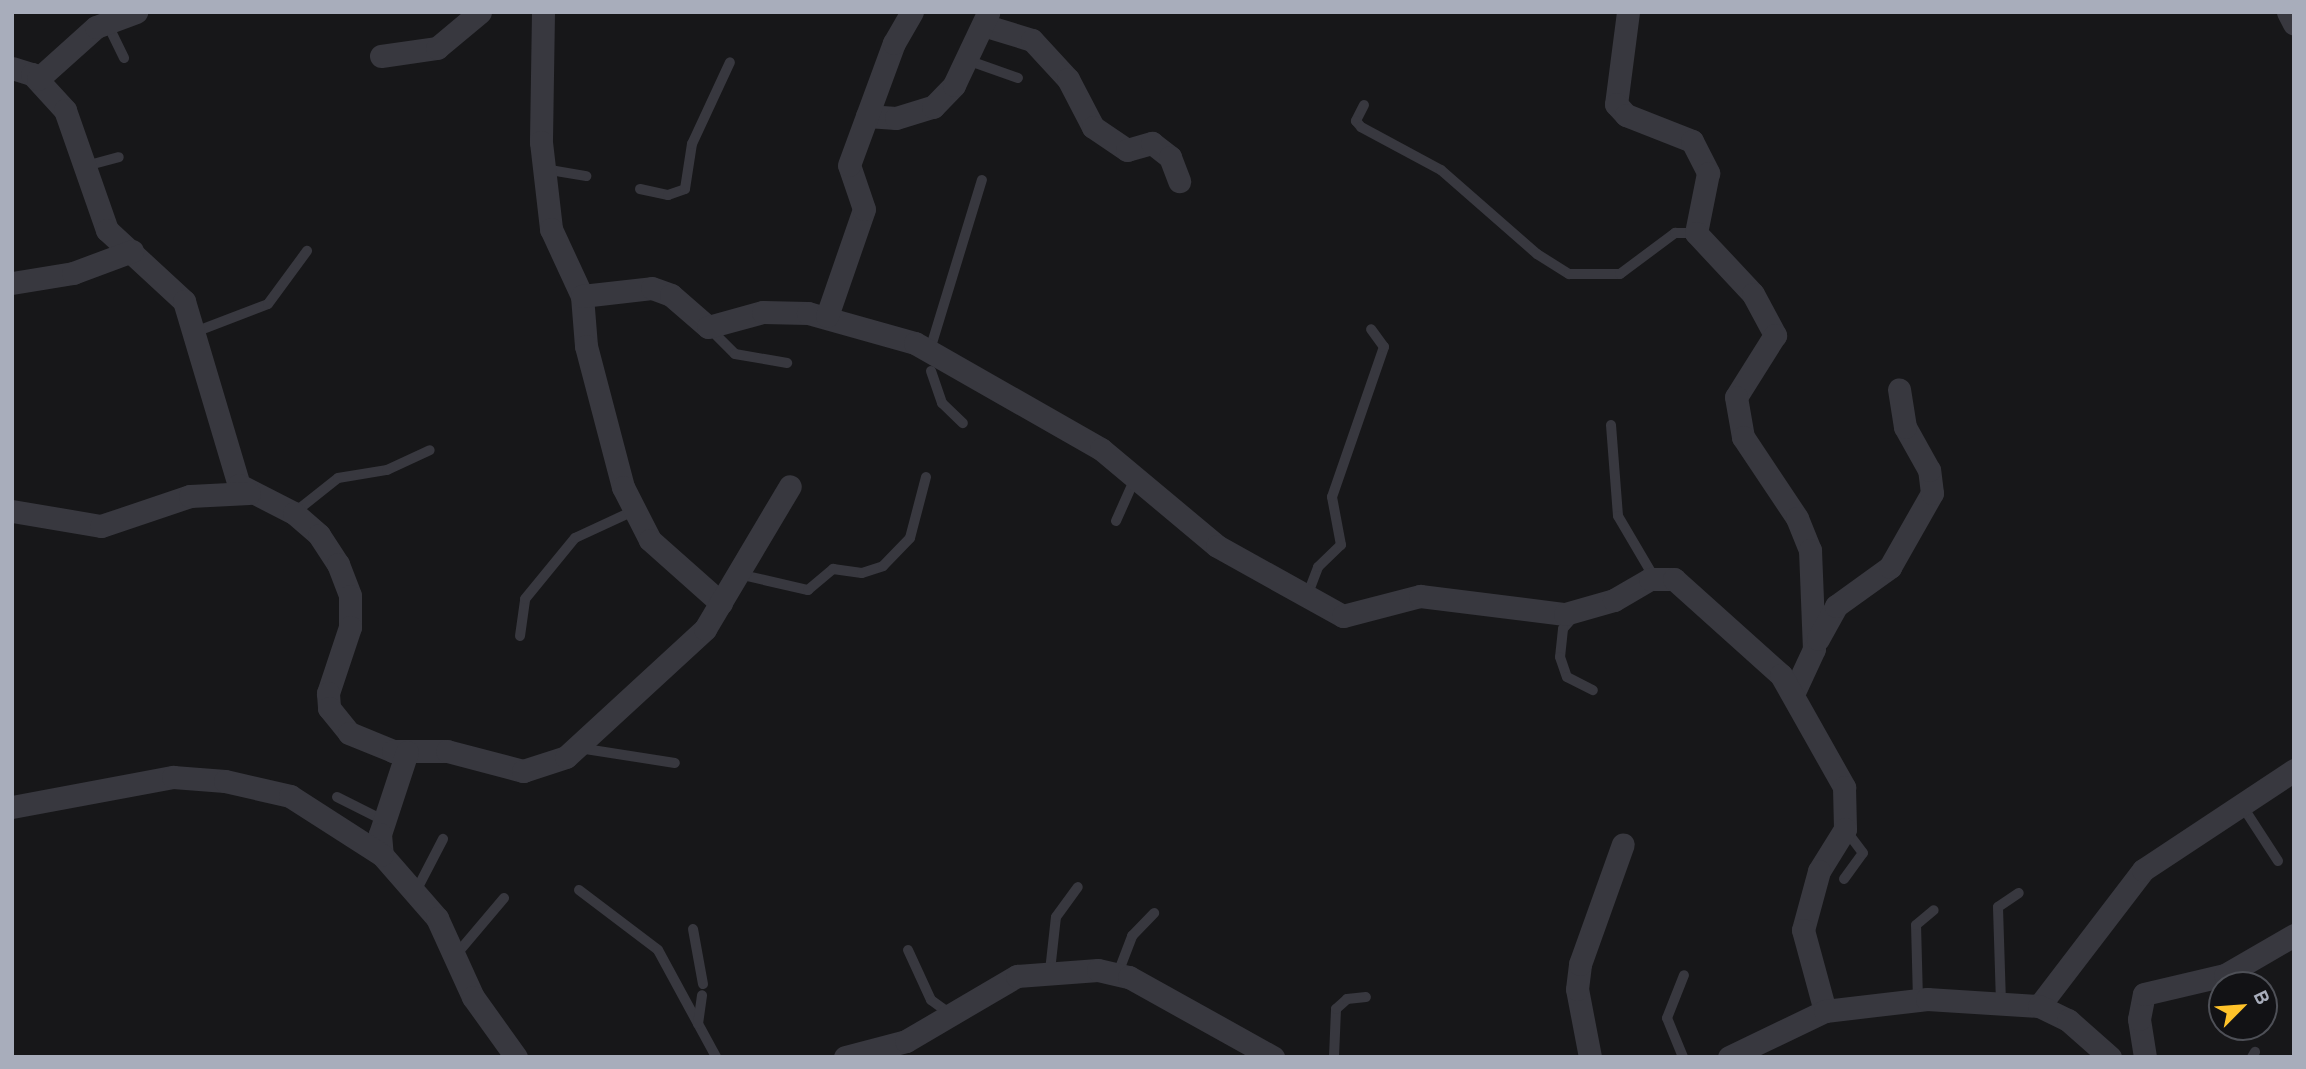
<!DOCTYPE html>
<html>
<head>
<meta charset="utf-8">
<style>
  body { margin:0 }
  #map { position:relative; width:2306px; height:1069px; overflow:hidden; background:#171719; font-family:Overpass,sans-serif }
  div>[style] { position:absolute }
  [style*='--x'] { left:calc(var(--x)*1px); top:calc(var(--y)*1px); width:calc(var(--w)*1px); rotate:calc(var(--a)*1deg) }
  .lane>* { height:10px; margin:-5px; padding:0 5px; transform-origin:5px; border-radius:5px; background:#38383f }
  .street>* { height:23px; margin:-11.5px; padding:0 11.5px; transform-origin:11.5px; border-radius:11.5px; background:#38383f }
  span { translate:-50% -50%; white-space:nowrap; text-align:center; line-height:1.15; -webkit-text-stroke:5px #121215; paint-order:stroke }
  .frame { position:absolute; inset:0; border:14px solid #a8adbb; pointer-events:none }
  .north { position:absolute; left:2208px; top:971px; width:70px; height:70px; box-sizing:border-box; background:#121215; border:2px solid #4e5057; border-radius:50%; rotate:65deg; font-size:19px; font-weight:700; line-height:28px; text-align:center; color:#a8adbb }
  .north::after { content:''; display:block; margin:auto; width:24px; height:32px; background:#ffc32a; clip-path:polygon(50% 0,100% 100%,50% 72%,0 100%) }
</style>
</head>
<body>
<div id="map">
  <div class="lane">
    <i style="--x:107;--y:23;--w:39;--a:64"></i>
    <i style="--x:967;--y:60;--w:54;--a:19.4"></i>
    <i style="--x:1364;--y:105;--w:18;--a:117"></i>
    <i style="--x:1356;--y:121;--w:8;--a:50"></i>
    <i style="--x:1361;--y:127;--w:91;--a:28.3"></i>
    <i style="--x:1441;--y:170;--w:128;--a:41.2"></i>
    <i style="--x:1537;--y:254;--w:38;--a:32"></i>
    <i style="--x:1569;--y:274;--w:51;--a:0"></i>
    <i style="--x:1620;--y:274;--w:69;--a:-36.7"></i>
    <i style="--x:1675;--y:233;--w:21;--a:0"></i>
    <i style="--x:82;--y:167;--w:38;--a:-15"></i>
    <i style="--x:544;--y:169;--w:43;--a:9.5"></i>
    <i style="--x:640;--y:189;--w:29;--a:12"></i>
    <i style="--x:668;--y:195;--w:18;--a:-19"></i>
    <i style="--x:685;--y:189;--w:46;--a:-81.2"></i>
    <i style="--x:692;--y:144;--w:90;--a:-65.1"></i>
    <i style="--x:708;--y:327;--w:38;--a:45"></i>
    <i style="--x:735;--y:354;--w:53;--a:9.8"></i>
    <i style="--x:195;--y:332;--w:78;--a:-21"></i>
    <i style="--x:268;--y:304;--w:66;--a:-53.7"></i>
    <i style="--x:929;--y:353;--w:181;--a:-73"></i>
    <i style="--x:931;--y:371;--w:34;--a:71"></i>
    <i style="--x:942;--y:403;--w:29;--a:44"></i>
    <i style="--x:1611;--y:425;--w:91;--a:85.6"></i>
    <i style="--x:1618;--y:516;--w:71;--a:59.5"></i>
    <i style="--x:294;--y:513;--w:56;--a:-38.5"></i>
    <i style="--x:338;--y:478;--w:50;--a:-9.3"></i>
    <i style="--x:387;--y:470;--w:47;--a:-24.9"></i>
    <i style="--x:1116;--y:521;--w:49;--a:-66"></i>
    <i style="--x:738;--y:574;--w:72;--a:12.9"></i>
    <i style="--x:808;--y:590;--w:33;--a:-40"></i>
    <i style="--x:833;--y:569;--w:29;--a:8"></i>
    <i style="--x:862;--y:573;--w:22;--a:-18"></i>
    <i style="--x:883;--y:566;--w:39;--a:-46"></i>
    <i style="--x:910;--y:538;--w:63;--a:-75.3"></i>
    <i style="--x:1307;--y:596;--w:31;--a:-69"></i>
    <i style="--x:1318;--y:567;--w:32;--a:-44"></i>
    <i style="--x:1341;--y:545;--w:49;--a:-100.6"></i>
    <i style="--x:1332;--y:497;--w:159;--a:-70.9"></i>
    <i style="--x:1384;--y:347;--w:22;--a:-126"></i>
    <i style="--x:1575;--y:615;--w:18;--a:131"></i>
    <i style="--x:1563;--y:629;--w:28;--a:96"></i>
    <i style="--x:1560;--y:657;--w:21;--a:71"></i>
    <i style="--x:1567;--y:677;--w:29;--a:27"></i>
    <i style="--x:520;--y:636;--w:37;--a:-82"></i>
    <i style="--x:525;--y:599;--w:79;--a:-50.7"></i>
    <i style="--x:575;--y:538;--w:62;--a:-24.9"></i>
    <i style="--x:579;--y:748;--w:97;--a:8.9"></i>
    <i style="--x:337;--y:797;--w:54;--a:26.6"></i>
    <i style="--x:2241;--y:804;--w:68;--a:57"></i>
    <i style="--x:1844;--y:879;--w:32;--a:-54"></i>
    <i style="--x:1863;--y:853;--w:30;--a:-127"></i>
    <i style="--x:579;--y:890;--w:99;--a:37.2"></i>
    <i style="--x:658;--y:950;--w:122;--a:61.5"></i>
    <i style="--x:415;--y:893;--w:61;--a:-62.6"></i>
    <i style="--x:693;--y:929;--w:56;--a:79.7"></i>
    <i style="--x:908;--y:950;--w:55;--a:65.3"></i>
    <i style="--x:931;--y:1000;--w:24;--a:36"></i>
    <i style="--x:455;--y:956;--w:76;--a:-49.8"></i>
    <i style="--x:1050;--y:971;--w:54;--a:-83.7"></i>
    <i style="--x:1056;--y:917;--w:37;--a:-54"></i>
    <i style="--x:1118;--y:973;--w:40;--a:-69"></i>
    <i style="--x:1132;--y:936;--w:32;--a:-46"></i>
    <i style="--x:1918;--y:1000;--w:75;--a:-91.5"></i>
    <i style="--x:1916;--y:925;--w:23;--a:-40"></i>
    <i style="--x:2001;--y:1003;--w:96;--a:-91.8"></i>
    <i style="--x:1998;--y:907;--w:25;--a:-34"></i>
    <i style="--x:698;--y:1024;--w:29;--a:-82"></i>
    <i style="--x:1334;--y:1057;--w:48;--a:-87.6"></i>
    <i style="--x:1336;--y:1009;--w:15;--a:-42"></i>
    <i style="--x:1347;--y:999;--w:19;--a:-6"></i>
    <i style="--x:1683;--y:1057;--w:42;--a:-112.3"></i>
    <i style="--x:1667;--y:1018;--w:46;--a:-68.4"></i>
    <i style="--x:2252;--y:1057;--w:6;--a:-59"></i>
  </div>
  <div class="street">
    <i style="--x:543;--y:12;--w:130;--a:90.9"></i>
    <i style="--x:541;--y:142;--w:88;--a:83.4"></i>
    <i style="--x:551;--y:229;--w:74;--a:65.2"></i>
    <i style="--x:582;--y:296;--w:50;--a:85.4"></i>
    <i style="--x:586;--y:346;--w:146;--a:75.3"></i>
    <i style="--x:623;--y:487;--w:59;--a:63"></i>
    <i style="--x:650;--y:540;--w:95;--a:41.6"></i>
    <i style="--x:1628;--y:12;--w:93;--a:97.4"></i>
    <i style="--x:1616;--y:104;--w:15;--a:48"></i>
    <i style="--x:1626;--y:115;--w:71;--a:21.5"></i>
    <i style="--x:1692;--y:141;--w:36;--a:63"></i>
    <i style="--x:1708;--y:173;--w:61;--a:101.3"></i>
    <i style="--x:1696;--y:233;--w:83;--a:46.9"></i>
    <i style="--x:1753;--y:294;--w:47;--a:61.8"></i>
    <i style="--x:1775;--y:335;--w:73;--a:122.2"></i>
    <i style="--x:1736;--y:397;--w:41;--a:80.1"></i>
    <i style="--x:1743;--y:437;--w:97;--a:56.3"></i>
    <i style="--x:1797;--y:518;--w:35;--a:68"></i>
    <i style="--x:1810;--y:550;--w:99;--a:87.7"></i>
    <i style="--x:1814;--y:649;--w:47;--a:114.9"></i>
    <i style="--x:2288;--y:12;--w:13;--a:63"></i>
    <i style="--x:983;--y:25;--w:51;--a:17"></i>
    <i style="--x:1032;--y:40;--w:53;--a:47.3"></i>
    <i style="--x:1068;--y:79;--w:54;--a:62.5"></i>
    <i style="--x:1093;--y:127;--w:41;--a:34.1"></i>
    <i style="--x:1127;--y:150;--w:26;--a:-16"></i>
    <i style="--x:1152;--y:143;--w:23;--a:38"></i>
    <i style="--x:1170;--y:157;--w:26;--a:69"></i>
    <i style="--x:381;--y:56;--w:57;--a:-8.1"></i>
    <i style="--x:437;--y:48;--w:56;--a:-39.9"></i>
    <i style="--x:12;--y:68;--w:21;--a:17"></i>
    <i style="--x:32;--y:74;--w:49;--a:47.5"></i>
    <i style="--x:65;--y:110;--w:127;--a:70.7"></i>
    <i style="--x:107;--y:230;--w:105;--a:42.7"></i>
    <i style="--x:184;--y:301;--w:192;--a:73.4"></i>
    <i style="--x:239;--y:485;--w:62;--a:27"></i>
    <i style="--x:294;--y:513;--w:33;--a:41"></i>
    <i style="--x:319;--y:535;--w:35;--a:57"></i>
    <i style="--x:338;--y:564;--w:34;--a:69"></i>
    <i style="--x:350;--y:596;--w:31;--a:90"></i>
    <i style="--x:350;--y:627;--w:70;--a:108.4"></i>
    <i style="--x:328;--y:693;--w:15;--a:86"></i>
    <i style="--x:329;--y:708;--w:32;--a:51"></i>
    <i style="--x:349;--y:733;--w:48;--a:22.2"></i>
    <i style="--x:393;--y:751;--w:54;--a:0"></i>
    <i style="--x:447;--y:751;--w:79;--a:14.7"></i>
    <i style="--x:523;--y:771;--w:45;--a:-18"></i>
    <i style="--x:566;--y:757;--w:189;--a:-42.6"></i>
    <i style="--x:705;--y:629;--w:166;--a:-59.3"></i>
    <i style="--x:38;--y:79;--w:78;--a:-41.9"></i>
    <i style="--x:96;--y:27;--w:43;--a:-20.6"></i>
    <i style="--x:867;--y:116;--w:29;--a:4"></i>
    <i style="--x:896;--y:118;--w:39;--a:-17"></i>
    <i style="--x:933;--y:107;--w:30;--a:-46"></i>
    <i style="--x:954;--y:85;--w:80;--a:-64.7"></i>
    <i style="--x:12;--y:283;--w:62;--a:-9.3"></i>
    <i style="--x:73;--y:273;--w:63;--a:-20.4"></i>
    <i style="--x:582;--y:296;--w:70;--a:-6.5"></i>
    <i style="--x:652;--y:288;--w:20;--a:20"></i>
    <i style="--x:671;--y:295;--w:49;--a:40.9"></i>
    <i style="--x:708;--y:327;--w:57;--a:-15.3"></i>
    <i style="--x:763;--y:312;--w:45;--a:1.3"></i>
    <i style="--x:808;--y:313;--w:111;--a:15.7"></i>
    <i style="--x:915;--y:343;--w:214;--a:29.7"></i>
    <i style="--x:1101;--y:449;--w:151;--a:39.9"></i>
    <i style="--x:1217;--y:546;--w:144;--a:29.1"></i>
    <i style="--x:1343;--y:616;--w:80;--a:-14.6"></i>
    <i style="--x:1420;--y:596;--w:146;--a:7.1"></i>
    <i style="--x:1565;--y:614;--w:51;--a:-15.9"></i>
    <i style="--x:1614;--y:600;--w:42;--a:-30.3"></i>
    <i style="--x:1650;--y:579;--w:24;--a:0"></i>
    <i style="--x:1674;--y:579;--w:144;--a:41.9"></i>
    <i style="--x:1781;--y:675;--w:129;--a:60.6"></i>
    <i style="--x:1844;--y:787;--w:42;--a:88.6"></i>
    <i style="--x:1845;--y:829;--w:49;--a:121.8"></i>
    <i style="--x:1819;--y:871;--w:61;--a:105.2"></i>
    <i style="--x:1803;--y:930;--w:84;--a:74.8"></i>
    <i style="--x:827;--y:316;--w:113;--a:-70.9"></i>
    <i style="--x:864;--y:209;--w:46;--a:-108.8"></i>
    <i style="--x:849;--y:165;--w:130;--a:-69.8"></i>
    <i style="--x:894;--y:43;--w:36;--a:-60"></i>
    <i style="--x:12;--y:511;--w:90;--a:9.6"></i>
    <i style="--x:101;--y:526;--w:94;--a:-18.6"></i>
    <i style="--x:190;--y:496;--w:59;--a:-2.9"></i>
    <i style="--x:1818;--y:639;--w:38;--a:-61"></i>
    <i style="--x:1836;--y:606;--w:67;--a:-35.8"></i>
    <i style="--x:1890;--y:567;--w:85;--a:-60.4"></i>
    <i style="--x:1932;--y:493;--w:23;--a:-97"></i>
    <i style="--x:1929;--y:470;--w:49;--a:-119.2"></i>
    <i style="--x:1905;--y:427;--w:38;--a:-99"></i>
    <i style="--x:407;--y:752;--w:86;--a:108.2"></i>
    <i style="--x:380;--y:834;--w:21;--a:85"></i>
    <i style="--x:382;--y:855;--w:84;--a:48.9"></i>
    <i style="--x:437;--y:918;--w:87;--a:65.5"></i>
    <i style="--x:473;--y:997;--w:74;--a:54.4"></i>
    <i style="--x:12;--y:807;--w:164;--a:-10.6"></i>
    <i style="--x:173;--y:777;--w:52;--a:4.4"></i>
    <i style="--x:225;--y:781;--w:67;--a:13"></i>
    <i style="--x:290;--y:796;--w:109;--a:32.7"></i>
    <i style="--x:2039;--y:1006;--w:171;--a:-52.6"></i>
    <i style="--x:2143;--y:870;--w:181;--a:-33.5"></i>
    <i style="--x:845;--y:1057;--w:63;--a:-14.7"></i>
    <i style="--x:906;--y:1041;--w:129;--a:-30.4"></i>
    <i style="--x:1017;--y:976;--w:81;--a:-4.2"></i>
    <i style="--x:1098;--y:970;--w:32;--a:13"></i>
    <i style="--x:1129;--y:977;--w:165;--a:29.1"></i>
    <i style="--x:1590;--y:1057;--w:69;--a:-100.8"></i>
    <i style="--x:1577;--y:989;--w:25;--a:-83"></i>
    <i style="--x:1580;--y:964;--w:127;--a:-70.3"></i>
    <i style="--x:1729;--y:1057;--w:106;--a:-25.6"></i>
    <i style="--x:1825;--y:1011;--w:103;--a:-6.7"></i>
    <i style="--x:1927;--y:999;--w:112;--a:3.6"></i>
    <i style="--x:2039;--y:1006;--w:32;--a:26"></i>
    <i style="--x:2068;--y:1020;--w:56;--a:41.4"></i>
    <i style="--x:2145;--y:1057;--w:38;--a:-99"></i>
    <i style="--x:2139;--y:1019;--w:25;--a:-79"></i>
    <i style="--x:2144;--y:994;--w:83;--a:-13.2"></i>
    <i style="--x:2225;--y:975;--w:80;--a:-30.1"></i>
  </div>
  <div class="frame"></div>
  <div class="north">B</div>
</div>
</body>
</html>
